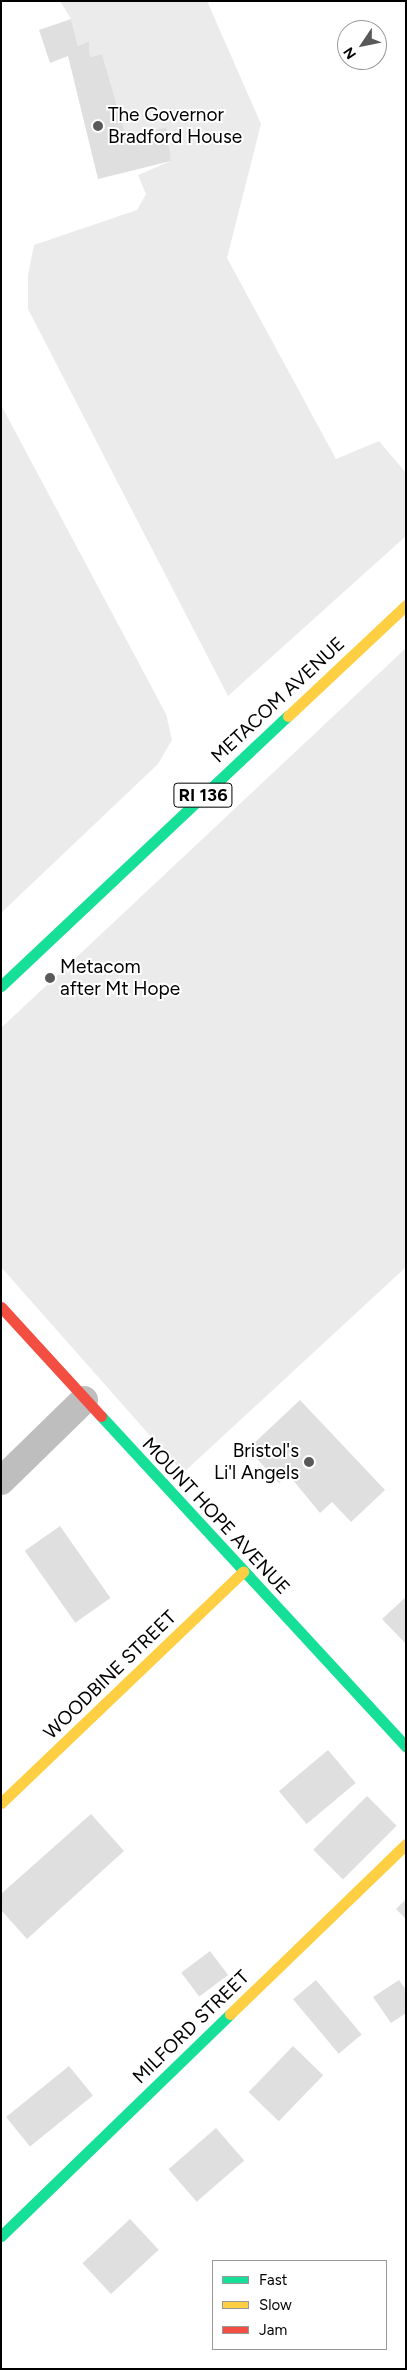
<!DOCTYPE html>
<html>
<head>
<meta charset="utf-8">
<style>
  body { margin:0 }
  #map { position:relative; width:407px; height:2370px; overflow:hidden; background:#fff; font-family:Figtree,sans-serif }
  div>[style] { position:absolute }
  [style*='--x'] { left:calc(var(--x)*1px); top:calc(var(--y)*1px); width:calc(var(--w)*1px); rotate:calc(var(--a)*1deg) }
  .green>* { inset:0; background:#ebebeb }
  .building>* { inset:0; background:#dfdfdf; transform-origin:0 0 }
  .street>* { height:28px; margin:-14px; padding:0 14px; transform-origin:14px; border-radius:14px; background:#bebebe }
  .fast>* { height:11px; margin:-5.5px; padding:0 5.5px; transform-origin:5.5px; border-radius:5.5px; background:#16e098 }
  .slow>* { height:11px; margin:-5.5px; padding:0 5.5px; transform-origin:5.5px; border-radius:5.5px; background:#ffcf43 }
  .jam>* { height:11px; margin:-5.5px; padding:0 5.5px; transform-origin:5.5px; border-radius:5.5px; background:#f24e42 }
  .dots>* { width:14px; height:14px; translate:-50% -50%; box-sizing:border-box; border:2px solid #fff; border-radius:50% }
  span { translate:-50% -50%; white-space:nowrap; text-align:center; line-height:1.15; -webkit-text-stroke:4px #fff; paint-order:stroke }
  .shield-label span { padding:1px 4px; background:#fff; border:1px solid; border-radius:4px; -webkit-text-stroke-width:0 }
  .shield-label { font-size:18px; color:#000; font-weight:700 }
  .poi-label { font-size:19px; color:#000 }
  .left { translate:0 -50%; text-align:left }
  .right { translate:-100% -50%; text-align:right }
  .street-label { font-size:19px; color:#000 }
  .frame { position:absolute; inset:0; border:2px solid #000; pointer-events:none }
  .legend { position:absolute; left:212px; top:2260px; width:175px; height:90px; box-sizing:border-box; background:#fff; border:1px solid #999; margin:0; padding:6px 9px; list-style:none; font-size:15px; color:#000 }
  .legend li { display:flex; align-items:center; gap:10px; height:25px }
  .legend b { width:25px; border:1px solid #999 }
  .north { position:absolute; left:337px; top:20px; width:50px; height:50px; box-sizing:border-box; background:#fff; border:1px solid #999; border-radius:50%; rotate:236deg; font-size:14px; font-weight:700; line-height:20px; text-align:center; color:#000 }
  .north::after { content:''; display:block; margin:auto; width:18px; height:22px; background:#595959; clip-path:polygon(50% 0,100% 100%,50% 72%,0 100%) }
</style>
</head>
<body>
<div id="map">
  <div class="green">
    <i style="clip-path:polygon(60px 1px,207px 1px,261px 124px,227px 258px,336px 459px,379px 441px,406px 473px,406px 536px,228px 696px,28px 309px,28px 275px,34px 245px,137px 210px,146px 194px,138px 175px,171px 161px,167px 127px,126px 136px,102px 54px,90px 57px,89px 41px,78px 46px,71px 19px)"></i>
    <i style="clip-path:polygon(1px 405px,166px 714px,172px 740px,158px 764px,1px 913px)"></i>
    <i style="clip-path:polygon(406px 648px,406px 1267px,183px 1473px,1px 1267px,1px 1028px)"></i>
  </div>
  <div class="building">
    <i style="clip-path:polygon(71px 19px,78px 46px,89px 41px,90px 57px,102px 54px,126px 136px,167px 127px,171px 161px,98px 179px,68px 56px,50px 63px,39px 30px)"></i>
    <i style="clip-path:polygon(300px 1400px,385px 1490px,351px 1522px,332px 1502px,320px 1513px,288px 1474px,279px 1483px,248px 1449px)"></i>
    <i style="left:60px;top:1526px;width:88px;height:43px;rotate:55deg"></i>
    <i style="clip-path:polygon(406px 1597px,406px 1644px,382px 1619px)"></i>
    <i style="left:328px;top:1750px;width:43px;height:64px;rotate:50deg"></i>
    <i style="left:367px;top:1796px;width:42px;height:76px;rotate:45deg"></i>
    <i style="clip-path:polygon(91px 1814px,124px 1851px,27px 1939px,1px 1910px,1px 1894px)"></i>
    <i style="clip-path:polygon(406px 1899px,406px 1919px,396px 1909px)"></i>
    <i style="left:210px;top:1951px;width:30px;height:36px;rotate:53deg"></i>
    <i style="left:316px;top:1980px;width:71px;height:30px;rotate:50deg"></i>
    <i style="clip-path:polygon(399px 1980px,406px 1990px,406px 2013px,391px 2023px,373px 1997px)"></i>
    <i style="left:293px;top:2046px;width:42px;height:64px;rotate:44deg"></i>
    <i style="left:69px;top:2066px;width:38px;height:81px;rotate:51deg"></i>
    <i style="left:216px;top:2128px;width:43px;height:63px;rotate:49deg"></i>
    <i style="left:130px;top:2219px;width:42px;height:65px;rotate:47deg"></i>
  </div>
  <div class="street">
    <i style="--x:1;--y:1481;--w:116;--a:-44.3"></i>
  </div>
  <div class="fast">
    <i style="--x:1;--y:986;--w:394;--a:-43.3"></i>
    <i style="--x:101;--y:1416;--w:450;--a:47.3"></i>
    <i style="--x:1;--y:2236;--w:319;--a:-44.1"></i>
  </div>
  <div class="slow">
    <i style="--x:288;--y:716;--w:162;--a:-43.2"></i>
    <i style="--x:1;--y:1803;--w:335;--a:-43.7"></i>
    <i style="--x:230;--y:2014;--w:245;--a:-44"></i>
  </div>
  <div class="jam">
    <i style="--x:1;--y:1307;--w:148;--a:47.5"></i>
  </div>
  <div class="dots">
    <i style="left:98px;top:126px;background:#595959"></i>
    <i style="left:50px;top:978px;background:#595959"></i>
    <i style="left:309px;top:1462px;background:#595959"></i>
  </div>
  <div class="shield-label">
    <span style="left:203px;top:795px">RI 136</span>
  </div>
  <div class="poi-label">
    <span class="left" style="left:108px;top:126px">The Governor<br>Bradford House</span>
    <span class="left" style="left:60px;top:978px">Metacom<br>after Mt Hope</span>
    <span class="right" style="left:299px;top:1462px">Bristol's<br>Li'l Angels</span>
  </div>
  <div class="street-label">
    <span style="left:278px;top:700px;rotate:-43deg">METACOM AVENUE</span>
    <span style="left:216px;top:1516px;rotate:47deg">MOUNT HOPE AVENUE</span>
    <span style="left:110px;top:1675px;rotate:-44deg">WOODBINE STREET</span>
    <span style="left:191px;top:2027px;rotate:-44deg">MILFORD STREET</span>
  </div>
  <div class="frame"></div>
  <ul class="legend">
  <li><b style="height:6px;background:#16e098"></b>Fast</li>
  <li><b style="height:6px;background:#ffcf43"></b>Slow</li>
  <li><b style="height:6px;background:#f24e42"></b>Jam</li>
  </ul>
  <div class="north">N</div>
</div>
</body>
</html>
